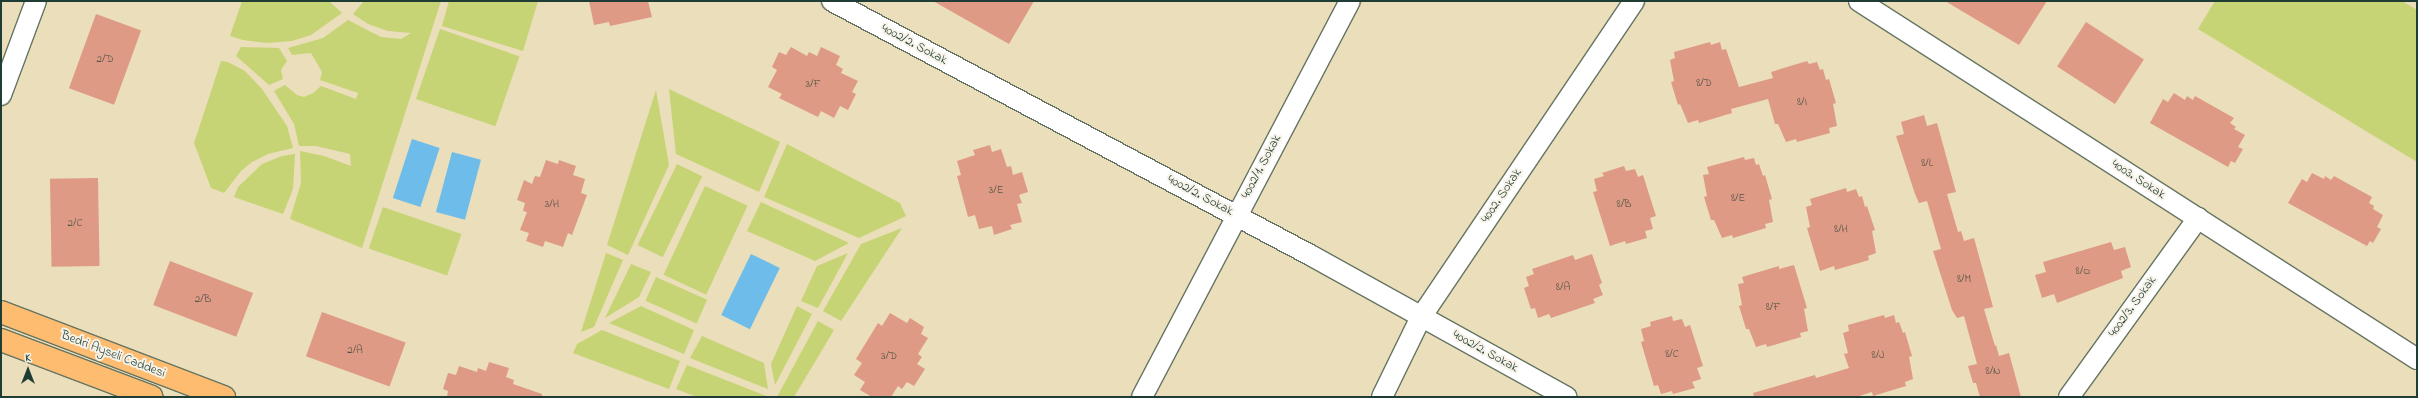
<!DOCTYPE html>
<html>
<head>
<meta charset="utf-8">
<style>
  body { margin:0 }
  #map { position:relative; width:2418px; height:398px; overflow:hidden; background:#ebdeba; font-family:"Indie Flower",sans-serif }
  div>[style] { position:absolute }
  [style*='--x'] { left:calc(var(--x)*1px); top:calc(var(--y)*1px); width:calc(var(--w)*1px); rotate:calc(var(--a)*1deg) }
  .green>* { inset:0; background:#c6d476; transform-origin:0 0 }
  .water>* { inset:0; background:#6ebce9; transform-origin:0 0 }
  .building>* { inset:0; background:#de9a84; transform-origin:0 0 }
  .roads { filter:drop-shadow(1px 0 #667563) drop-shadow(-1px 0 #667563) drop-shadow(0 1px #667563) drop-shadow(0 -1px #667563) }
  .minor>* { height:20px; margin:-10px; padding:0 10px; transform-origin:10px; border-radius:10px; background:#fff }
  .major>* { height:22px; margin:-11px; padding:0 11px; transform-origin:11px; border-radius:11px; background:#fdbc6f }
  span { translate:-50% -50%; white-space:nowrap; text-align:center; line-height:1.15; -webkit-text-stroke:4px #f7f3e8; paint-order:stroke }
  .number-label { font-size:11px; color:#4f5448 }
  .number-label span { -webkit-text-stroke-width:0 }
  .street-label { font-size:13px; color:#1f3d34 }
  .frame { position:absolute; inset:0; border:2px solid #1f3d34; pointer-events:none }
  .north { position:absolute; left:8px; top:350px; width:40px; height:40px; -webkit-text-stroke:3px #f7f3e8; paint-order:stroke; rotate:0deg; font-size:11px; font-weight:700; line-height:16px; text-align:center; color:#1f3d34 }
  .north::after { content:''; display:block; margin:auto; width:14px; height:18px; background:#1f3d34; clip-path:polygon(50% 0,100% 100%,50% 72%,0 100%) }
</style>
</head>
<body>
<div id="map">
  <div class="green">
    <i style="clip-path:polygon(242px 1px,329px 1px,342px 13px,311px 35px,292px 41px,267px 43px,243px 40px,230px 36px)"></i>
    <i style="clip-path:polygon(364px 1px,441px 1px,362px 248px,290px 219px,301px 183px,300px 151px,324px 156px,351px 166px,350px 154px,316px 146px,299px 146px,294px 124px,274px 91px,285px 85px,297px 95px,304px 97px,313px 93px,321px 86px,356px 99px,358px 93px,320px 80px,322px 72px,311px 53px,292px 55px,288px 48px,323px 38px,348px 20px,381px 37px,401px 39px,411px 33px,388px 31px,368px 24px,353px 14px)"></i>
    <i style="clip-path:polygon(449px 1px,538px 1px,523px 51px,442px 26px)"></i>
    <i style="clip-path:polygon(2215px 1px,2402px 1px,2417px 10px,2417px 162px,2198px 29px)"></i>
    <i style="left:440px;top:29px;width:84px;height:74px;rotate:19deg"></i>
    <i style="clip-path:polygon(241px 47px,279px 48px,287px 61px,281px 70px,283px 79px,269px 85px,236px 56px)"></i>
    <i style="clip-path:polygon(221px 61px,228px 62px,245px 71px,262px 89px,287px 126px,293px 148px,268px 154px,252px 162px,241px 171px,224px 193px,211px 188px,194px 143px)"></i>
    <i style="clip-path:polygon(669px 89px,780px 142px,759px 192px,676px 154px)"></i>
    <i style="clip-path:polygon(656px 90px,669px 165px,628px 255px,607px 245px)"></i>
    <i style="clip-path:polygon(787px 144px,900px 203px,906px 216px,859px 238px,764px 197px)"></i>
    <i style="clip-path:polygon(295px 154px,293px 189px,283px 214px,234px 197px,238px 187px,262px 164px,282px 156px)"></i>
    <i style="left:677px;top:164px;width:28px;height:90px;rotate:26deg"></i>
    <i style="left:705px;top:186px;width:47px;height:98px;rotate:25deg"></i>
    <i style="clip-path:polygon(761px 202px,849px 243px,815px 261px,747px 231px)"></i>
    <i style="left:383px;top:207px;width:83px;height:44px;rotate:19deg"></i>
    <i style="clip-path:polygon(902px 228px,841px 321px,823px 311px,861px 244px)"></i>
    <i style="clip-path:polygon(606px 253px,623px 260px,594px 327px,581px 332px)"></i>
    <i style="clip-path:polygon(848px 253px,818px 308px,801px 301px,817px 266px)"></i>
    <i style="clip-path:polygon(631px 264px,651px 272px,639px 297px,605px 318px)"></i>
    <i style="left:656px;top:277px;width:56px;height:26px;rotate:24deg"></i>
    <i style="clip-path:polygon(641px 306px,694px 330px,684px 354px,609px 323px)"></i>
    <i style="clip-path:polygon(797px 306px,812px 314px,775px 385px,771px 364px)"></i>
    <i style="clip-path:polygon(818px 321px,834px 330px,794px 397px,777px 397px)"></i>
    <i style="clip-path:polygon(602px 330px,680px 361px,669px 389px,573px 353px,577px 344px)"></i>
    <i style="clip-path:polygon(702px 336px,764px 363px,768px 389px,690px 358px)"></i>
    <i style="clip-path:polygon(687px 365px,769px 397px,697px 397px,676px 389px)"></i>
  </div>
  <div class="water">
    <i style="left:412px;top:139px;width:29px;height:62px;rotate:18deg"></i>
    <i style="left:452px;top:152px;width:30px;height:62px;rotate:15deg"></i>
    <i style="left:751px;top:254px;width:32px;height:68px;rotate:26deg"></i>
  </div>
  <div class="building">
    <i style="clip-path:polygon(589px 1px,648px 1px,652px 17px,610px 26px,609px 22px,594px 25px)"></i>
    <i style="clip-path:polygon(933px 1px,1034px 1px,1009px 44px)"></i>
    <i style="clip-path:polygon(1945px 1px,2047px 1px,2019px 45px)"></i>
    <i style="left:96px;top:14px;width:48px;height:79px;rotate:20deg"></i>
    <i style="left:2086px;top:22px;width:69px;height:53px;rotate:33deg"></i>
    <i style="clip-path:polygon(1710px 42px,1711px 45px,1720px 42px,1722px 50px,1726px 49px,1739px 87px,1773px 78px,1771px 72px,1807px 61px,1809px 64px,1817px 62px,1820px 70px,1823px 69px,1826px 80px,1829px 79px,1836px 103px,1833px 104px,1837px 126px,1829px 128px,1830px 133px,1797px 142px,1796px 139px,1786px 142px,1778px 124px,1775px 124px,1768px 99px,1731px 109px,1732px 113px,1699px 123px,1698px 120px,1688px 123px,1680px 104px,1678px 105px,1671px 82px,1674px 81px,1670px 60px,1675px 58px,1674px 52px)"></i>
    <i style="clip-path:polygon(791px 47px,807px 56px,809px 52px,817px 56px,821px 47px,840px 56px,836px 65px,843px 69px,841px 73px,858px 81px,852px 92px,856px 94px,848px 110px,840px 106px,834px 118px,821px 111px,818px 117px,779px 98px,782px 94px,768px 87px,777px 70px,772px 67px,779px 52px,786px 55px)"></i>
    <i style="clip-path:polygon(2174px 93px,2185px 100px,2187px 96px,2193px 100px,2195px 96px,2234px 118px,2230px 123px,2236px 127px,2234px 129px,2245px 135px,2238px 147px,2243px 149px,2235px 163px,2231px 161px,2228px 167px,2150px 123px,2163px 99px,2168px 102px)"></i>
    <i style="clip-path:polygon(1924px 115px,1927px 126px,1937px 123px,1956px 192px,1947px 194px,1958px 232px,1961px 231px,1964px 241px,1974px 238px,1993px 307px,1984px 309px,1995px 346px,1996px 345px,1999px 356px,2009px 353px,2021px 397px,1980px 397px,1976px 383px,1973px 383px,1968px 366px,1977px 364px,1964px 316px,1957px 318px,1952px 310px,1933px 251px,1941px 249px,1930px 211px,1927px 201px,1919px 203px,1915px 194px,1896px 136px,1904px 134px,1901px 122px)"></i>
    <i style="clip-path:polygon(990px 145px,992px 152px,1001px 149px,1007px 167px,1011px 166px,1013px 175px,1022px 172px,1028px 192px,1019px 195px,1022px 203px,1017px 204px,1022px 222px,1010px 225px,1012px 229px,994px 235px,992px 226px,979px 229px,975px 215px,968px 217px,957px 176px,961px 175px,957px 161px,975px 155px,973px 150px)"></i>
    <i style="clip-path:polygon(1744px 157px,1745px 160px,1754px 158px,1756px 165px,1759px 164px,1763px 176px,1765px 175px,1772px 199px,1769px 200px,1773px 222px,1765px 224px,1766px 228px,1733px 238px,1732px 235px,1722px 238px,1714px 220px,1711px 220px,1704px 197px,1707px 196px,1703px 175px,1709px 174px,1707px 167px)"></i>
    <i style="clip-path:polygon(546px 160px,558px 164px,559px 160px,576px 166px,573px 175px,585px 179px,581px 193px,587px 195px,572px 235px,568px 233px,563px 247px,545px 241px,543px 247px,526px 241px,529px 233px,520px 230px,527px 212px,523px 211px,525px 203px,517px 200px,524px 180px,532px 184px,535px 176px,540px 177px)"></i>
    <i style="clip-path:polygon(1624px 166px,1626px 171px,1635px 169px,1638px 177px,1643px 175px,1656px 216px,1650px 218px,1653px 229px,1645px 231px,1647px 238px,1626px 244px,1625px 241px,1610px 246px,1593px 192px,1597px 191px,1594px 179px,1604px 176px,1602px 173px)"></i>
    <i style="clip-path:polygon(2312px 173px,2324px 179px,2325px 176px,2331px 180px,2334px 176px,2372px 197px,2369px 203px,2374px 206px,2373px 209px,2383px 215px,2377px 227px,2381px 229px,2373px 243px,2370px 241px,2367px 246px,2288px 203px,2302px 179px,2307px 182px)"></i>
    <i style="left:98px;top:178px;width:88px;height:48px;rotate:89deg"></i>
    <i style="clip-path:polygon(1846px 188px,1847px 192px,1856px 189px,1859px 197px,1862px 196px,1865px 207px,1867px 206px,1875px 230px,1872px 231px,1876px 253px,1868px 256px,1869px 260px,1835px 270px,1834px 266px,1820px 271px,1807px 228px,1810px 227px,1806px 207px,1812px 205px,1810px 199px)"></i>
    <i style="clip-path:polygon(2111px 242px,2114px 250px,2125px 247px,2131px 267px,2121px 271px,2123px 278px,2057px 303px,2054px 294px,2042px 298px,2035px 275px,2046px 272px,2043px 262px)"></i>
    <i style="clip-path:polygon(1592px 254px,1602px 283px,1599px 285px,1603px 295px,1593px 299px,1595px 303px,1551px 318px,1549px 314px,1538px 318px,1535px 308px,1531px 309px,1524px 288px,1529px 286px,1526px 277px,1534px 274px,1532px 269px,1573px 255px,1575px 260px)"></i>
    <i style="left:170px;top:261px;width:89px;height:47px;rotate:21deg"></i>
    <i style="clip-path:polygon(1794px 265px,1807px 308px,1804px 309px,1808px 331px,1800px 333px,1801px 337px,1767px 347px,1766px 344px,1756px 347px,1749px 329px,1746px 329px,1739px 306px,1742px 305px,1738px 284px,1744px 283px,1742px 277px,1779px 266px,1779px 269px)"></i>
    <i style="left:322px;top:312px;width:89px;height:47px;rotate:20deg"></i>
    <i style="clip-path:polygon(890px 313px,907px 323px,910px 318px,924px 327px,921px 334px,928px 338px,918px 354px,922px 357px,917px 364px,925px 369px,914px 386px,907px 382px,902px 389px,898px 386px,891px 397px,872px 397px,860px 390px,865px 382px,854px 375px,862px 363px,856px 359px,878px 323px,882px 326px)"></i>
    <i style="clip-path:polygon(1884px 315px,1885px 318px,1894px 315px,1896px 323px,1899px 322px,1903px 333px,1905px 332px,1912px 356px,1909px 357px,1913px 379px,1905px 382px,1906px 386px,1873px 396px,1872px 392px,1856px 397px,1754px 397px,1753px 393px,1815px 375px,1816px 378px,1849px 368px,1844px 354px,1848px 353px,1843px 333px,1849px 331px,1848px 325px)"></i>
    <i style="clip-path:polygon(1672px 316px,1673px 321px,1682px 319px,1685px 327px,1690px 325px,1703px 366px,1697px 368px,1701px 379px,1692px 382px,1695px 388px,1673px 394px,1672px 391px,1661px 394px,1658px 385px,1654px 386px,1641px 342px,1644px 341px,1641px 329px,1651px 326px,1650px 322px)"></i>
    <i style="clip-path:polygon(489px 362px,509px 368px,506px 377px,514px 380px,513px 384px,542px 394px,542px 397px,447px 397px,448px 391px,443px 389px,448px 373px,456px 375px,459px 366px,477px 372px,478px 368px,486px 371px)"></i>
  </div>
  <div class="roads">
    <div class="minor">
      <i style="--x:832;--y:1;--w:544;--a:27.98"></i>
      <i style="--x:1312;--y:256;--w:291;--a:29"></i>
      <i style="--x:1859;--y:1;--w:663;--a:32.68"></i>
      <i style="--x:1;--y:95;--w:100;--a:-69.6"></i>
      <i style="--x:1142;--y:397;--w:447;--a:-62.3"></i>
      <i style="--x:1382;--y:397;--w:89;--a:-64"></i>
      <i style="--x:1421;--y:317;--w:381;--a:-56"></i>
      <i style="--x:2069;--y:397;--w:221;--a:-54.2"></i>
    </div>
    <div class="major">
      <i style="--x:1;--y:312;--w:239;--a:20.9"></i>
      <i style="--x:1;--y:340;--w:161;--a:20.7"></i>
    </div>
  </div>
  <div class="number-label">
    <span style="left:105px;top:59px">2/D</span>
    <span style="left:1704px;top:83px">8/D</span>
    <span style="left:813px;top:84px">3/F</span>
    <span style="left:1802px;top:102px">8/I</span>
    <span style="left:1927px;top:163px">8/L</span>
    <span style="left:996px;top:190px">3/E</span>
    <span style="left:1738px;top:198px">8/E</span>
    <span style="left:552px;top:204px">3/H</span>
    <span style="left:1624px;top:204px">8/B</span>
    <span style="left:75px;top:223px">2/C</span>
    <span style="left:1841px;top:229px">8/H</span>
    <span style="left:2083px;top:271px">8/O</span>
    <span style="left:1964px;top:279px">8/M</span>
    <span style="left:1563px;top:287px">8/A</span>
    <span style="left:203px;top:299px">2/B</span>
    <span style="left:1773px;top:307px">8/F</span>
    <span style="left:355px;top:350px">2/A</span>
    <span style="left:1672px;top:354px">8/C</span>
    <span style="left:1878px;top:355px">8/J</span>
    <span style="left:889px;top:356px">3/D</span>
    <span style="left:1993px;top:371px">8/N</span>
  </div>
  <div class="street-label">
    <span style="left:914px;top:45px;rotate:28deg">4002/2. Sokak</span>
    <span style="left:1262px;top:167px;rotate:-62deg">4002/1. Sokak</span>
    <span style="left:2138px;top:180px;rotate:33deg">4003. Sokak</span>
    <span style="left:1200px;top:196px;rotate:28deg">4002/2. Sokak</span>
    <span style="left:1502px;top:196px;rotate:-56deg">4002. Sokak</span>
    <span style="left:2133px;top:307px;rotate:-54deg">4002/3. Sokak</span>
    <span style="left:1485px;top:352px;rotate:29deg">4002/2. Sokak</span>
    <span style="left:113px;top:355px;rotate:21deg">Bedri Ayseli Caddesi</span>
  </div>
  <div class="frame"></div>
  <div class="north">K</div>
</div>
</body>
</html>
